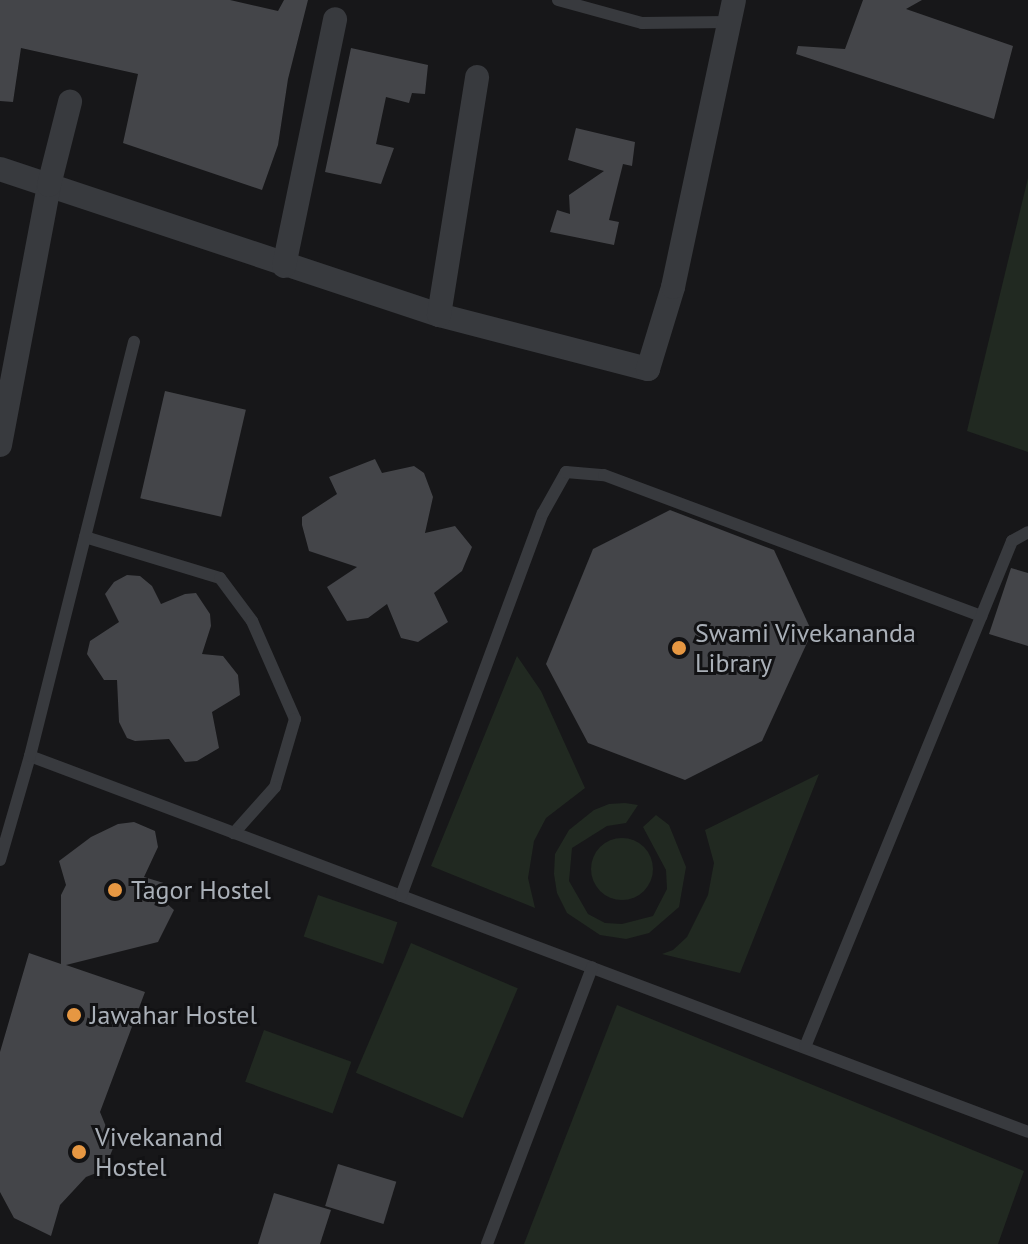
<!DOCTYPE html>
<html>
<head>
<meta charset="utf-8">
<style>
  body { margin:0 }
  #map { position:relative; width:1028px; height:1244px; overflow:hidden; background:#171719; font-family:"PT Sans",sans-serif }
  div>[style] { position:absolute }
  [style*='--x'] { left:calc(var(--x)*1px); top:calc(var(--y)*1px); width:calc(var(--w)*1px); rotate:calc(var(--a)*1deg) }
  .green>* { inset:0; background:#212921; transform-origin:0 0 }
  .round { border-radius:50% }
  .building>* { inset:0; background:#444549; transform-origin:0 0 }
  .service>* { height:12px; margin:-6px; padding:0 6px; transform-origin:6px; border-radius:6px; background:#383a3e }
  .minor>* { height:24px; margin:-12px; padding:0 12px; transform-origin:12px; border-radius:12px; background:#383a3e }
  .dots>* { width:22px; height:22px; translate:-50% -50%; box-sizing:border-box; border:4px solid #121214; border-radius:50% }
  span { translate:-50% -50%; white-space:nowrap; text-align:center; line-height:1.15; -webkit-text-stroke:6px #121214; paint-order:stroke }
  .poi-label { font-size:26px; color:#aab0b8 }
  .left { translate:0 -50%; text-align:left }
</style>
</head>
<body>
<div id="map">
  <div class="green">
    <i style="clip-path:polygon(1028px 178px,1028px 452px,967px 431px)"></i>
    <i style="clip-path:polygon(517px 656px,541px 691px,585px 788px,546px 818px,534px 841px,528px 878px,535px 908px,431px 866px)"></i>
    <i style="clip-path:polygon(819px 774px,740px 973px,662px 954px,673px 950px,687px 937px,708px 895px,714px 863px,705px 830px)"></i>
    <i style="clip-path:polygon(625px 803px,638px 805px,626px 823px,607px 826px,572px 848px,569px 881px,588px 914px,605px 923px,622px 924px,653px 916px,667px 889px,666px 870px,643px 827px,656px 815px,669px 825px,686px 867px,679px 907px,649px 933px,626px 939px,600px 935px,567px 913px,557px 893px,554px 874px,555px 854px,569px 830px,594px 810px,609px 804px)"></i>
    <i class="round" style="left:591px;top:838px;width:62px;height:62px"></i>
    <i style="left:318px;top:895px;width:84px;height:44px;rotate:19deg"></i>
    <i style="left:411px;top:943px;width:116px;height:141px;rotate:23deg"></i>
    <i style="clip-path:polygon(617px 1005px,1024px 1171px,998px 1244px,524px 1244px)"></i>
    <i style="left:264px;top:1030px;width:93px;height:55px;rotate:20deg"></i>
  </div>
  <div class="building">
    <i style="clip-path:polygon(0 0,230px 0,278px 11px,284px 0,308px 0,288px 79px,278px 145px,262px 190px,123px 143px,138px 74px,21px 48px,13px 102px,0 101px)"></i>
    <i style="clip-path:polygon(863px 0,922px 0,906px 9px,1013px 46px,994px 119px,796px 54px,798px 46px,845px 49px)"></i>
    <i style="clip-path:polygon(351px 48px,428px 65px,425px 94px,412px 93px,409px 103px,386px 97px,376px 144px,394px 148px,381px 184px,325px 172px)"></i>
    <i style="clip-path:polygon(576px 128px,635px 142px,632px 166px,623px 164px,609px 220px,619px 222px,614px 245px,550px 232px,557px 210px,570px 214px,569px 195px,604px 171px,568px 160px)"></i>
    <i style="left:165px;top:391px;width:83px;height:110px;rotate:13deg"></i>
    <i style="clip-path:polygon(375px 459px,382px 473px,414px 466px,424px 473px,433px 497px,425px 533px,455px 526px,472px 547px,462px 571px,434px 593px,448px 622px,418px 642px,401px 638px,387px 604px,368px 618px,347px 621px,327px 587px,357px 567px,309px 551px,302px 525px,302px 517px,337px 494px,329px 477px)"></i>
    <i style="clip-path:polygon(670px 510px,774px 550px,812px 632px,762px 741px,685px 780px,588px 743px,546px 664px,593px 549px)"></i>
    <i style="clip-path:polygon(1011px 568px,1028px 573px,1028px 646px,989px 634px)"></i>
    <i style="clip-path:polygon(127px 575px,140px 576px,152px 586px,161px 604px,185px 594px,196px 593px,210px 614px,211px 626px,202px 654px,223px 656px,238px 675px,240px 695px,212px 712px,219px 748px,197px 761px,185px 762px,169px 739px,135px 741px,127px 738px,119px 722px,117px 680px,104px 680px,87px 654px,90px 641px,119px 622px,105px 594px,114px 582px)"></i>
    <i style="clip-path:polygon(134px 822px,155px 831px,158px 847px,144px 877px,167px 884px,163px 900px,174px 910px,158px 942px,66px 965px,145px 992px,100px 1112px,114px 1146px,104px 1170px,86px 1177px,60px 1205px,51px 1236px,14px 1218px,0 1192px,0 1052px,29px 953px,61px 964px,61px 895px,66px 885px,59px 861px,91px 837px,118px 824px)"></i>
    <i style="left:338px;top:1164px;width:61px;height:44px;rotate:17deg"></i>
    <i style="clip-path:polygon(274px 1193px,331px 1210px,320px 1244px,258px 1244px)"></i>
  </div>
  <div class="service">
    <i style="--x:558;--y:0;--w:87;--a:15.3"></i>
    <i style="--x:642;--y:23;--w:86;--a:-0.7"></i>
    <i style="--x:85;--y:537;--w:141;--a:16.9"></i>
    <i style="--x:220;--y:578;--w:54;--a:53.3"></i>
    <i style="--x:252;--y:621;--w:107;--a:66.3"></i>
    <i style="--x:295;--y:719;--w:71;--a:106.4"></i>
    <i style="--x:275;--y:787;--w:62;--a:131.7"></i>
    <i style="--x:30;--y:756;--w:1066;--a:20.64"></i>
    <i style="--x:0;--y:860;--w:108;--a:-73.9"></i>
    <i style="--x:30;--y:756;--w:427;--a:-75.9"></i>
    <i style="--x:401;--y:896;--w:408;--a:-69.7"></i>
    <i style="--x:543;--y:513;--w:47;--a:-60.7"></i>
    <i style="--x:566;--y:472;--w:38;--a:5"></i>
    <i style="--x:604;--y:475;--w:403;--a:20.5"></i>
    <i style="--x:805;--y:1047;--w:547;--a:-67.75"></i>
    <i style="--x:1012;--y:541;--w:18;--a:-29"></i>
    <i style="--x:487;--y:1244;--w:296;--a:-69.2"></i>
  </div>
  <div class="minor">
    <i style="--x:0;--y:169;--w:463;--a:18.4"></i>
    <i style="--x:439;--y:315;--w:216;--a:14.5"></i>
    <i style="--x:648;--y:369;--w:86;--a:-73"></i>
    <i style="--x:673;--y:287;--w:293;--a:-78"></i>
    <i style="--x:284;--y:266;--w:252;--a:-78.3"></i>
    <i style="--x:439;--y:315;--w:241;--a:-80.9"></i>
    <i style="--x:0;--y:445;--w:265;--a:-79.3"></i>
    <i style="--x:49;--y:185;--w:86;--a:-75.8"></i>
  </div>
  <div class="dots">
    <i style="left:679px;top:648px;background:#e69742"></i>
    <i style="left:115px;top:890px;background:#e69742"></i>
    <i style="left:74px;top:1015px;background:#e69742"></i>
    <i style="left:79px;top:1152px;background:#e69742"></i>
  </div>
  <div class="poi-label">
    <span class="left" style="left:695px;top:648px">Swami Vivekananda<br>Library</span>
    <span class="left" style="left:131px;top:890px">Tagor Hostel</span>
    <span class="left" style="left:90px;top:1015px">Jawahar Hostel</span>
    <span class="left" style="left:95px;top:1152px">Vivekanand<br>Hostel</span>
  </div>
</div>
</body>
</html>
